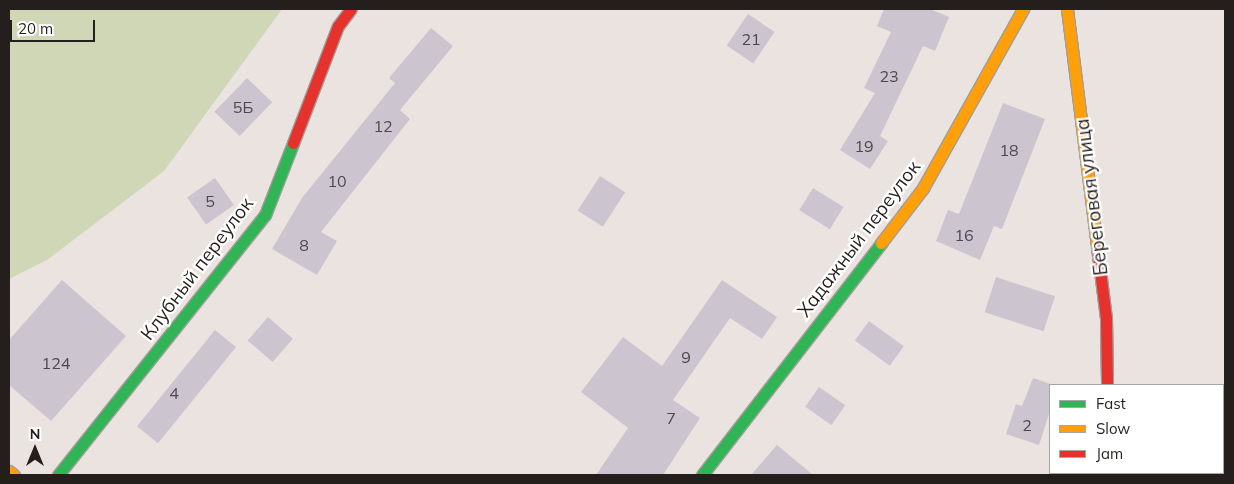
<!DOCTYPE html>
<html>
<head>
<meta charset="utf-8">
<style>
  body { margin:0 }
  #map { position:relative; width:1234px; height:484px; overflow:hidden; background:#eae3df; font-family:Mulish,sans-serif }
  div>[style] { position:absolute }
  [style*='--x'] { left:calc(var(--x)*1px); top:calc(var(--y)*1px); width:calc(var(--w)*1px); rotate:calc(var(--a)*1deg) }
  .green>* { inset:0; background:#cfd7b7 }
  .building>* { inset:0; background:#ccc5d0; transform-origin:0 0 }
  .roads { filter:drop-shadow(1px 0 #a29d9a) drop-shadow(-1px 0 #a29d9a) drop-shadow(0 1px #a29d9a) drop-shadow(0 -1px #a29d9a) }
  .street>* { height:22px; margin:-11px; padding:0 11px; transform-origin:11px; border-radius:11px; background:#fcfbfa }
  .fast>* { height:11px; margin:-5.5px; padding:0 5.5px; transform-origin:5.5px; border-radius:5.5px; background:#30b455 }
  .slow>* { height:11px; margin:-5.5px; padding:0 5.5px; transform-origin:5.5px; border-radius:5.5px; background:#ff9f0a }
  .jam>* { height:11px; margin:-5.5px; padding:0 5.5px; transform-origin:5.5px; border-radius:5.5px; background:#e5322d }
  span { translate:-50% -50%; white-space:nowrap; text-align:center; line-height:1.15; -webkit-text-stroke:4.5px #fff; paint-order:stroke }
  .number-label { font-size:16px; color:#4e484a }
  .number-label span { -webkit-text-stroke-width:0 }
  .street-label { font-size:19px; color:#241f1d }
  .frame { position:absolute; inset:0; border:10px solid #241f1d; pointer-events:none }
  .legend { position:absolute; left:1049px; top:384px; width:175px; height:90px; box-sizing:border-box; background:#fff; border:1px solid #a7a5a5; margin:0; padding:6px 9px; list-style:none; font-size:15px; color:#241f1d }
  .legend li { display:flex; align-items:center; gap:10px; height:25px }
  .legend b { width:25px; border:1px solid #a7a5a5 }
  .north { position:absolute; left:10px; top:424px; width:50px; height:50px; -webkit-text-stroke:4px #fff; paint-order:stroke; rotate:0deg; font-size:14px; font-weight:700; line-height:20px; text-align:center; color:#241f1d }
  .north::after { content:''; display:block; margin:auto; width:18px; height:22px; background:#241f1d; clip-path:polygon(50% 0,100% 100%,50% 72%,0 100%) }
  .scale { position:absolute; left:10px; top:20px; width:85px; height:22px; box-sizing:border-box; border:2px solid #241f1d; border-top:0; padding-left:6px; font-size:15px; line-height:18px; white-space:nowrap; color:#241f1d; -webkit-text-stroke:4px #fff; paint-order:stroke }
</style>
</head>
<body>
<div id="map">
  <div class="green">
    <i style="clip-path:polygon(9px 9px,282px 9px,164px 171px,47px 260px,9px 279px)"></i>
  </div>
  <div class="building">
    <i style="clip-path:polygon(884px 9px,930px 9px,949px 17px,935px 51px,923px 46px,880px 136px,888px 141px,870px 169px,840px 150px,875px 93px,864px 88px,891px 32px,877px 26px)"></i>
    <i style="left:748px;top:14px;width:32px;height:38px;rotate:34deg"></i>
    <i style="clip-path:polygon(431px 28px,453px 46px,400px 110px,410px 119px,321px 232px,337px 241px,317px 275px,272px 249px,302px 198px,395px 83px,389px 78px)"></i>
    <i style="left:247px;top:78px;width:35px;height:47px;rotate:44deg"></i>
    <i style="clip-path:polygon(1003px 103px,1045px 119px,1002px 229px,994px 226px,980px 260px,936px 241px,948px 210px,959px 214px)"></i>
    <i style="left:600px;top:176px;width:30px;height:41px;rotate:33deg"></i>
    <i style="left:215px;top:178px;width:33px;height:34px;rotate:55deg"></i>
    <i style="left:813px;top:188px;width:36px;height:26px;rotate:32deg"></i>
    <i style="left:996px;top:277px;width:62px;height:37px;rotate:18deg"></i>
    <i style="clip-path:polygon(62px 280px,126px 336px,51px 421px,9px 385px,9px 340px)"></i>
    <i style="clip-path:polygon(722px 280px,777px 317px,762px 339px,730px 318px,673px 400px,700px 418px,663px 475px,596px 475px,628px 428px,581px 392px,623px 337px,662px 366px)"></i>
    <i style="left:268px;top:317px;width:33px;height:31px;rotate:41deg"></i>
    <i style="left:869px;top:321px;width:43px;height:24px;rotate:36deg"></i>
    <i style="left:215px;top:330px;width:27px;height:124px;rotate:39deg"></i>
    <i style="clip-path:polygon(1033px 378px,1053px 385px,1050px 385px,1050px 411px,1039px 445px,1006px 434px,1016px 404px,1022px 406px)"></i>
    <i style="left:819px;top:387px;width:32px;height:24px;rotate:35deg"></i>
    <i style="clip-path:polygon(777px 445px,813px 475px,751px 475px)"></i>
  </div>
  <div class="roads">
    <div class="street">
      <i style="--x:1107;--y:473;--w:2;--a:90"></i>
    </div>
    <div class="fast">
      <i style="--x:58;--y:475;--w:332;--a:-51.5"></i>
      <i style="--x:265;--y:215;--w:77;--a:-68.7"></i>
      <i style="--x:702;--y:475;--w:293;--a:-52.3"></i>
    </div>
    <div class="slow">
      <i style="--x:1067;--y:9;--w:240;--a:82.8"></i>
      <i style="--x:881;--y:243;--w:69;--a:-52.6"></i>
      <i style="--x:923;--y:188;--w:205;--a:-60.8"></i>
      <i style="--x:9;--y:471;--w:6;--a:39"></i>
    </div>
    <div class="jam">
      <i style="--x:293;--y:143;--w:125;--a:-69"></i>
      <i style="--x:338;--y:26;--w:21;--a:-53"></i>
      <i style="--x:1097;--y:247;--w:72;--a:82.8"></i>
      <i style="--x:1106;--y:318;--w:67;--a:89.1"></i>
    </div>
  </div>
  <div class="number-label">
    <span style="left:751px;top:39px">21</span>
    <span style="left:889px;top:76px">23</span>
    <span style="left:243px;top:107px">5Б</span>
    <span style="left:383px;top:126px">12</span>
    <span style="left:864px;top:146px">19</span>
    <span style="left:1009px;top:150px">18</span>
    <span style="left:337px;top:181px">10</span>
    <span style="left:210px;top:201px">5</span>
    <span style="left:964px;top:235px">16</span>
    <span style="left:304px;top:245px">8</span>
    <span style="left:686px;top:357px">9</span>
    <span style="left:56px;top:363px">124</span>
    <span style="left:174px;top:393px">4</span>
    <span style="left:671px;top:418px">7</span>
    <span style="left:1027px;top:425px">2</span>
  </div>
  <div class="street-label">
    <span style="left:1092px;top:197px;rotate:-97deg">Береговая улица</span>
    <span style="left:859px;top:239px;rotate:-53deg">Хадажный переулок</span>
    <span style="left:197px;top:269px;rotate:-53deg">Клубный переулок</span>
  </div>
  <div class="frame"></div>
  <ul class="legend">
  <li><b style="height:6px;background:#30b455"></b>Fast</li>
  <li><b style="height:6px;background:#ff9f0a"></b>Slow</li>
  <li><b style="height:6px;background:#e5322d"></b>Jam</li>
  </ul>
  <div class="north">N</div>
  <div class="scale">20 m</div>
</div>
</body>
</html>
